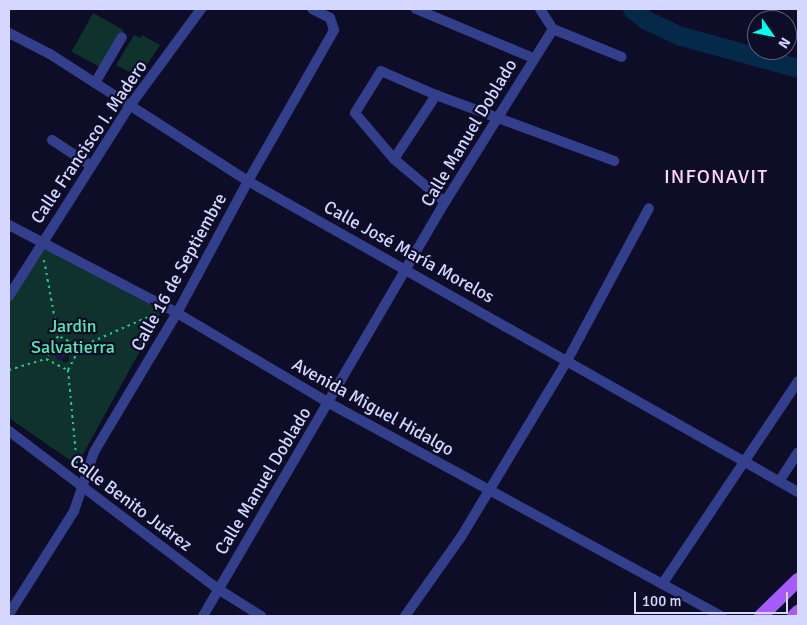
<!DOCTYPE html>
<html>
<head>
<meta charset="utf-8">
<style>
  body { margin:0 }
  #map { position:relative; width:807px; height:625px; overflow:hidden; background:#0d0d28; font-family:Signika,sans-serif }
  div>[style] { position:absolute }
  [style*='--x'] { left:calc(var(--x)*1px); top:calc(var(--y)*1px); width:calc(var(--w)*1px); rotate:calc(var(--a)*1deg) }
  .green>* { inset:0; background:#0f332c; transform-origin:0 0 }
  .shadow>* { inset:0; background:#0007 }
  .river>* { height:19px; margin:-9.5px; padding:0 9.5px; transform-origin:9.5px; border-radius:9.5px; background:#052a49 }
  .building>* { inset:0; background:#19174b }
  .round { border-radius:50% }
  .path>* { height:2px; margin-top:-1px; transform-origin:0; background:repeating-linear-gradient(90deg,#23c49f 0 2.5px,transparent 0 6.5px) }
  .minor>* { height:10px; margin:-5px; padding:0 5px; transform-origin:5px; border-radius:5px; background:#343f8c }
  .tertiary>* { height:10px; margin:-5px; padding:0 5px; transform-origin:5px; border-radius:5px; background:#343f8c }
  .primary>* { height:14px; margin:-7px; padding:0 7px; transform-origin:7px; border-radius:7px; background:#a65bff }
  span { translate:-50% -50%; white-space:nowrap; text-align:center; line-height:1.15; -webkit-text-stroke:4.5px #0d0d28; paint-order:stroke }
  .street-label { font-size:18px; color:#d4d7ff }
  .park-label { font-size:18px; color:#54ebab }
  .quarter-label { font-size:20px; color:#ffd6f7; letter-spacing:1px }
  .frame { position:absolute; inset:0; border:10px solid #d4d7ff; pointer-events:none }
  .north { position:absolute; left:747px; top:10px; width:50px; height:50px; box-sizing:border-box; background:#0d0d28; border:1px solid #5d5e7e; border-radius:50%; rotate:123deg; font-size:14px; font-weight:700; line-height:20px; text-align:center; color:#d4d7ff }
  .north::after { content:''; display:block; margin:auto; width:18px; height:22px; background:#00ffed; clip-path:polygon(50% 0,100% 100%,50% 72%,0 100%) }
  .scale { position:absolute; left:634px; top:592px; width:154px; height:22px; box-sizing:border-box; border:2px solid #d4d7ff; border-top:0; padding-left:6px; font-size:15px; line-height:18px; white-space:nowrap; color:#d4d7ff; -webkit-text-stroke:4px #0d0d28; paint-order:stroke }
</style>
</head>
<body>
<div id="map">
  <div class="green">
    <i style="left:93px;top:13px;width:35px;height:44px;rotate:29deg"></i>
    <i style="clip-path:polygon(134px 35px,140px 38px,142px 35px,160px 45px,139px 77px,116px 65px)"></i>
    <i style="clip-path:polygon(41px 247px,162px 311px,77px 465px,9px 418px,9px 301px)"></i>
  </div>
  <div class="shadow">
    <i style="clip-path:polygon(61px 349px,69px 356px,69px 361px,64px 363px,56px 354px)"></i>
  </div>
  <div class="river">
    <i style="--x:632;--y:9;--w:18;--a:38"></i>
    <i style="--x:646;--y:20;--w:38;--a:25"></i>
    <i style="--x:681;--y:36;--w:121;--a:15.3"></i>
  </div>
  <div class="building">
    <i class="round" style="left:55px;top:348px;width:12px;height:12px"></i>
  </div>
  <div class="path">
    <i style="--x:44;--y:260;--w:77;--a:79.6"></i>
    <i style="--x:80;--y:347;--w:25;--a:-153"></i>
    <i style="--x:58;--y:336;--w:26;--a:118"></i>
    <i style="--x:46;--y:359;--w:25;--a:27"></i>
    <i style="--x:68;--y:370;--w:26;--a:-62"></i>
    <i style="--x:80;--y:347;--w:84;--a:-23.8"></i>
    <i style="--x:9;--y:370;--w:39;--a:-17"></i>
    <i style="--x:68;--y:370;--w:95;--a:84.6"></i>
  </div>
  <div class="minor">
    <i style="--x:416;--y:9;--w:127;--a:22.7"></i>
    <i style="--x:540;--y:9;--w:24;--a:57"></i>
    <i style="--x:553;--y:29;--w:74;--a:22.1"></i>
    <i style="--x:95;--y:83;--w:53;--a:-59.6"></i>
    <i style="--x:52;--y:140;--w:45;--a:33.3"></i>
    <i style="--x:394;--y:159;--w:77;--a:-56.7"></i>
    <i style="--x:445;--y:202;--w:67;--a:-139.9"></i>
    <i style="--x:394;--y:159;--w:60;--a:-130.3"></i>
    <i style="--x:355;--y:113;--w:49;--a:-58.2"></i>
    <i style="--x:381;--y:71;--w:60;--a:23.6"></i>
    <i style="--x:436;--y:95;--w:190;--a:20.3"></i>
    <i style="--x:9;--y:296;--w:224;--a:-57.6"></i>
    <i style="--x:129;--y:107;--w:122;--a:-53.7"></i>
    <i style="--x:9;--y:431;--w:262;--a:37.1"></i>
    <i style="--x:218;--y:589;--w:51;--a:32.1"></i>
    <i style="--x:780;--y:480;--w:33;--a:-57"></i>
    <i style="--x:663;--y:583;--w:243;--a:-56.2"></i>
    <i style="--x:9;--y:614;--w:122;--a:-57.7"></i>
    <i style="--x:74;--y:511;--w:62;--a:-71.3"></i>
    <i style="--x:94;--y:452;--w:162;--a:-59.2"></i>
    <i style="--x:177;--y:313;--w:150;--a:-61.7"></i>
    <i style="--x:248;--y:181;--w:174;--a:-60.3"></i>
    <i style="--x:334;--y:30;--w:13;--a:-108"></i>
    <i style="--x:330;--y:18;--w:20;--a:-153"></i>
    <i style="--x:203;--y:616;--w:480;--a:-59.7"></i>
    <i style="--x:445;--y:202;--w:204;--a:-58"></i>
    <i style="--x:405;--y:616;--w:97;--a:-54.7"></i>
    <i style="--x:461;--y:537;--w:56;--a:-58.9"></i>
    <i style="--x:490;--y:489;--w:152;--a:-59"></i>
    <i style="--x:568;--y:359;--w:171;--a:-61.8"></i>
  </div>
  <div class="tertiary">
    <i style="--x:9;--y:33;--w:46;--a:27.1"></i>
    <i style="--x:50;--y:54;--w:235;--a:32.7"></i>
    <i style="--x:248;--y:181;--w:632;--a:29.49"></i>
    <i style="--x:9;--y:225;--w:190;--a:27.6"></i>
    <i style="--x:177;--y:313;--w:177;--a:30.6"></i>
    <i style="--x:329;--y:403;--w:447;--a:28.5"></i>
  </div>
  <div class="primary">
    <i style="--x:761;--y:616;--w:52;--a:-44.2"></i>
    <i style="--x:794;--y:616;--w:6;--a:-45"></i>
  </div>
  <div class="street-label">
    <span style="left:469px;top:133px;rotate:-59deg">Calle Manuel Doblado</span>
    <span style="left:89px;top:142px;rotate:-56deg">Calle Francisco I. Madero</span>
    <span style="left:409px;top:252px;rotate:29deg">Calle José María Morelos</span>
    <span style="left:179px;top:272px;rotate:-61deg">Calle 16 de Septiembre</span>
    <span style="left:373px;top:407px;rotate:29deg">Avenida Miguel Hidalgo</span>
    <span style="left:263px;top:481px;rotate:-59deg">Calle Manuel Doblado</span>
    <span style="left:131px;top:503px;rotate:37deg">Calle Benito Juárez</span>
  </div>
  <div class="park-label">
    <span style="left:73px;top:337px">Jardin<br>Salvatierra</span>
  </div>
  <div class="quarter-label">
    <span style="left:716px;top:176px">INFONAVIT</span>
  </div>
  <div class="frame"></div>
  <div class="north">N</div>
  <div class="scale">100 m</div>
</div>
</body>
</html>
